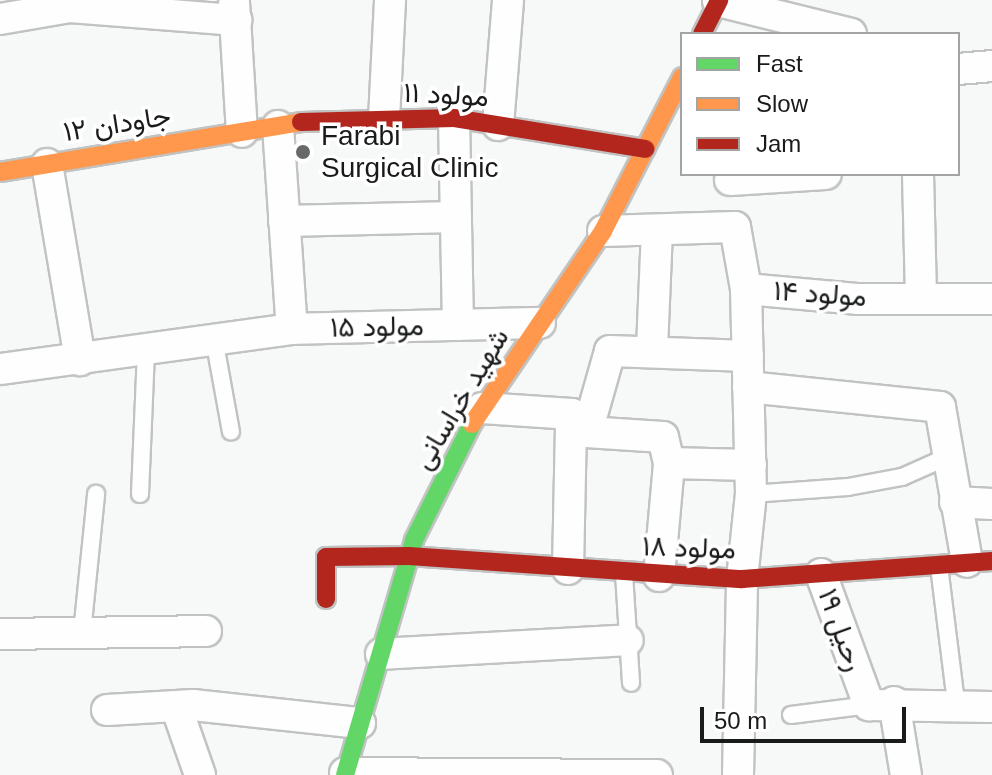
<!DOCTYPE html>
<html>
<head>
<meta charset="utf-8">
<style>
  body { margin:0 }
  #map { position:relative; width:992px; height:775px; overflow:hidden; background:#f6f9f7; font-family:Helvetica,Vazirmatn,sans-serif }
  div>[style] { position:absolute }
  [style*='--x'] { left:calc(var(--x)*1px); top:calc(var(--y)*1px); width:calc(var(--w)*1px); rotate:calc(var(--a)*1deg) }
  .roads { filter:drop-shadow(2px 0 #c1c3c2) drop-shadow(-2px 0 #c1c3c2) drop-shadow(0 2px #c1c3c2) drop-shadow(0 -2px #c1c3c2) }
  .lane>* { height:16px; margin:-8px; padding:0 8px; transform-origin:8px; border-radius:8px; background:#fefefe }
  .street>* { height:30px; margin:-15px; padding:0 15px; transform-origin:15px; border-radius:15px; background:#fefefe }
  .fast>* { height:18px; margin:-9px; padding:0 9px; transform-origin:9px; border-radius:9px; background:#63d668 }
  .slow>* { height:18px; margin:-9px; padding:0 9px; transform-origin:9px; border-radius:9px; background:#ff974d }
  .jam>* { height:18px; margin:-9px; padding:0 9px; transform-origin:9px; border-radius:9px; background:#b3261e }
  .dots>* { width:22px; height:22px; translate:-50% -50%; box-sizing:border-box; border:4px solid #fff; border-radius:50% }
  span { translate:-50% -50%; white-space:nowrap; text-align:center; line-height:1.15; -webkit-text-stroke:7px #fff; paint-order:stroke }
  .street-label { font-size:28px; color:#191b1a }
  .poi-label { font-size:28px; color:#191b1a }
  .left { translate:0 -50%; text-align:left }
  .legend { position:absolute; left:680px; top:32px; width:280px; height:144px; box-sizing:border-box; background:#fff; border:2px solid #a3a4a3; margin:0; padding:10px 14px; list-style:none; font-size:24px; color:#191b1a }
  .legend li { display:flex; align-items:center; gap:16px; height:40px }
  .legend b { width:40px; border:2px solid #a3a4a3 }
  .scale { position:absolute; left:700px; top:707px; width:206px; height:36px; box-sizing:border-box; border:4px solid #191b1a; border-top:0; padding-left:10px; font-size:24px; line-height:28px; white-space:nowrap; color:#191b1a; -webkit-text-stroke:6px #fff; paint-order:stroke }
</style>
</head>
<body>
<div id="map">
  <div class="roads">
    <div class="lane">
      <i style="--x:215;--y:344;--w:89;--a:79.7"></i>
      <i style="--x:140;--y:494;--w:141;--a:-87.6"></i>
      <i style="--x:751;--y:494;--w:97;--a:-4.1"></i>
      <i style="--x:848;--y:487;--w:55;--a:-10.5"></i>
      <i style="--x:902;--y:477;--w:49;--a:-24"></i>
      <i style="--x:939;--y:566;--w:138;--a:82.9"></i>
      <i style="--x:624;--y:574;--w:109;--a:86.3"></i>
      <i style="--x:82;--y:633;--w:140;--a:-84.2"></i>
      <i style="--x:791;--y:715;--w:79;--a:-7.3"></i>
    </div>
    <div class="street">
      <i style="--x:718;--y:1;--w:137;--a:13.9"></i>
      <i style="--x:234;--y:2;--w:130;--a:86.5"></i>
      <i style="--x:0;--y:19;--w:71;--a:-9.7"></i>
      <i style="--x:70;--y:7;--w:167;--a:4.5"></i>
      <i style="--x:958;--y:69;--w:34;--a:-5"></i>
      <i style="--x:454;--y:118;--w:207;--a:88.9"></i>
      <i style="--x:384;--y:119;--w:119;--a:-87.1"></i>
      <i style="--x:498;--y:125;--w:125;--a:-85.4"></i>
      <i style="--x:278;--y:126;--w:203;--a:86.1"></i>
      <i style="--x:47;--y:164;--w:199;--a:80.4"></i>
      <i style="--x:918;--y:174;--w:124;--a:88.6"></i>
      <i style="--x:730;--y:180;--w:96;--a:-3.6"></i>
      <i style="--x:284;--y:221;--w:172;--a:-1.3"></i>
      <i style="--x:603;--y:231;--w:132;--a:-1.7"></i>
      <i style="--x:735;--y:227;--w:63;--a:79.9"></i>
      <i style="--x:746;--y:289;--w:111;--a:5.1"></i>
      <i style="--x:857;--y:299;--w:135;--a:0"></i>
      <i style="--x:652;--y:349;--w:119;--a:-87.6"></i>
      <i style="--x:0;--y:369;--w:295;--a:-7.8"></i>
      <i style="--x:292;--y:329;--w:248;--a:-1.4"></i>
      <i style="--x:748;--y:387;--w:193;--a:5.9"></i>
      <i style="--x:940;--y:407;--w:157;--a:80.1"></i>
      <i style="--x:482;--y:408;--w:90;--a:3.8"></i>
      <i style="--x:572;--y:414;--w:17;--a:93"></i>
      <i style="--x:571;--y:431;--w:92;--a:3.7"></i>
      <i style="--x:663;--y:437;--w:27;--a:77"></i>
      <i style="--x:669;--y:463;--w:82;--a:1.4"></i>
      <i style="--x:587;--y:432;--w:84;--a:-74.1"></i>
      <i style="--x:610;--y:351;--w:138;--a:2.1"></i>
      <i style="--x:955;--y:502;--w:37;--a:3"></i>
      <i style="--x:568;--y:569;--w:138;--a:-88.8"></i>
      <i style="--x:821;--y:574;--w:140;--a:69.9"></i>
      <i style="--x:869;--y:705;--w:123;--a:0.9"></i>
      <i style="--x:659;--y:576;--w:113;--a:-84.9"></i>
      <i style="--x:0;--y:634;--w:206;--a:-0.8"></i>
      <i style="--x:381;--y:654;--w:247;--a:-3.2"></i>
      <i style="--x:894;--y:702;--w:74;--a:80.7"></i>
      <i style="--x:176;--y:706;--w:73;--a:70.8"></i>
      <i style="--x:107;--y:710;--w:86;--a:-3.3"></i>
      <i style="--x:193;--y:705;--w:168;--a:6.2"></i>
      <i style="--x:345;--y:773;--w:312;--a:0.4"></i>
      <i style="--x:738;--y:775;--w:196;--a:-88.8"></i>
      <i style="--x:742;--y:579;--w:85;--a:-84"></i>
      <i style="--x:751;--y:494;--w:205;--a:-91.4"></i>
    </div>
    <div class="fast">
      <i style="--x:345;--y:775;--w:245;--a:-73.6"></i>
      <i style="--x:414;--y:540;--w:130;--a:-63.4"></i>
    </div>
    <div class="slow">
      <i style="--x:0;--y:172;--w:305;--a:-9.4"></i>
      <i style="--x:472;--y:424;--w:233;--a:-55.8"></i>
      <i style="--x:603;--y:231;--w:173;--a:-62.8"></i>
    </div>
    <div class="jam">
      <i style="--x:702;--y:34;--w:38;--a:-63"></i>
      <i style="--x:301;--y:122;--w:153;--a:-1.5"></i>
      <i style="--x:454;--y:118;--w:194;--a:9.2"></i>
      <i style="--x:326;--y:599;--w:42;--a:-90"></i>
      <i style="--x:326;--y:557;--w:83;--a:-0.7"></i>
      <i style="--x:409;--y:556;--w:334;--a:4"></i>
      <i style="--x:742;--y:579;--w:251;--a:-4.1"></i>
    </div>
  </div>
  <div class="dots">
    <i style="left:303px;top:152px;background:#666967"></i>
  </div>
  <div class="street-label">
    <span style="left:446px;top:95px;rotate:3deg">مولود ۱۱</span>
    <span style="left:117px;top:124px;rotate:-9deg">جاودان ۱۲</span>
    <span style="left:820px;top:294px;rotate:4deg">مولود ۱۴</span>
    <span style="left:377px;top:327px;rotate:-1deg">مولود ۱۵</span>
    <span style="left:461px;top:399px;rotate:-59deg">شهید خراسانی</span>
    <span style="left:689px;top:548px;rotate:2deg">مولود ۱۸</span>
    <span style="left:841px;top:630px;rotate:70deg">رحیل ۱۹</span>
  </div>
  <div class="poi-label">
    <span class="left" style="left:321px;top:152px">Farabi<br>Surgical Clinic</span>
  </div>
  <ul class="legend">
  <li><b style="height:10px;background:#63d668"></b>Fast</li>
  <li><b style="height:10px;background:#ff974d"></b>Slow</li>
  <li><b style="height:10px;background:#b3261e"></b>Jam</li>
  </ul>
  <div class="scale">50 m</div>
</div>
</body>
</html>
